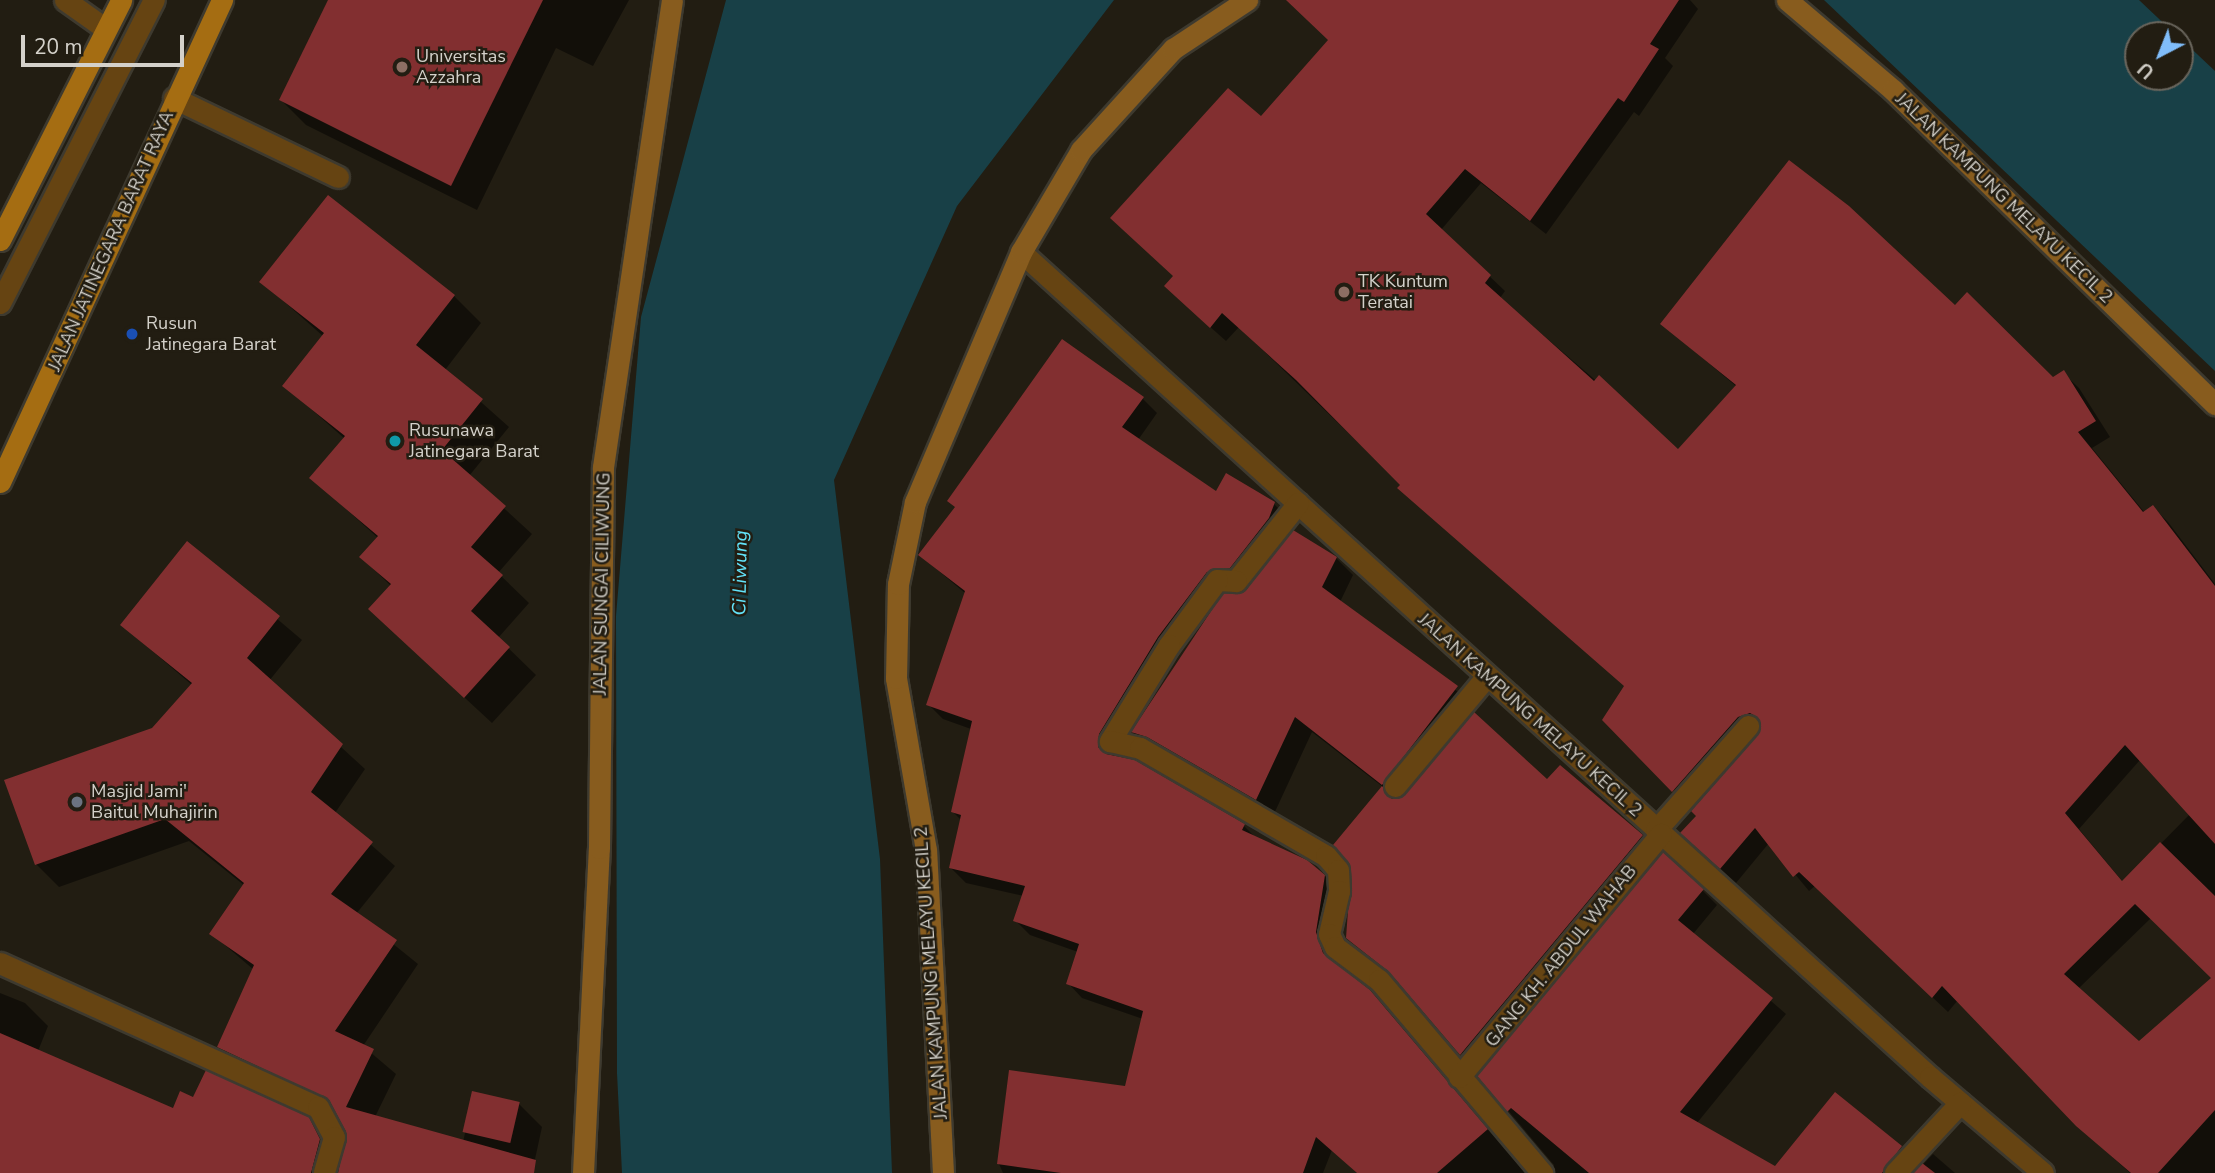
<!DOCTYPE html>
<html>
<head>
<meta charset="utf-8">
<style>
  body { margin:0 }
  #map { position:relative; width:2215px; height:1173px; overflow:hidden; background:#221d12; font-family:"Nunito Sans",sans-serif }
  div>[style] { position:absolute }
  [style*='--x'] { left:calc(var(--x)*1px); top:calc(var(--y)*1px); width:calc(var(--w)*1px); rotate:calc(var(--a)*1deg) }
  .water>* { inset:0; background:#184047 }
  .shadow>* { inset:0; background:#0007 }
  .building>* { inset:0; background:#822f30; transform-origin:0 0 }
  .roads { filter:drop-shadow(2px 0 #3e3a2f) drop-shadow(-2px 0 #3e3a2f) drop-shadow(0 2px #3e3a2f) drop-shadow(0 -2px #3e3a2f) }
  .lane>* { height:21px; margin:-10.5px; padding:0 10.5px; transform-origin:10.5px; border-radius:10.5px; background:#664412 }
  .street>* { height:21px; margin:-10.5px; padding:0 10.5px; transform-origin:10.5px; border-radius:10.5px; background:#664412 }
  .secondary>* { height:21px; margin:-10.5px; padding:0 10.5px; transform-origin:10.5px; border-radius:10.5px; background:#885c1e }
  .primary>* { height:21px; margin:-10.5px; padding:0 10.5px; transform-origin:10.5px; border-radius:10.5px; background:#a56d12 }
  .dots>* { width:19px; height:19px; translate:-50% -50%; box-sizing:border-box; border:4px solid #221d12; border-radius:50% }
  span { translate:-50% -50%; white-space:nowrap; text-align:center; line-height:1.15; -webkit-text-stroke:5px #221d12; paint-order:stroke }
  .poi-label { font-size:18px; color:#d4d1ca }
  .left { translate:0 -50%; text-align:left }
  .street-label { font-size:18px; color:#d4d1ca }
  .water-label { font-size:19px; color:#62e2f8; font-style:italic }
  .north { position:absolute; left:2124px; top:21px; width:70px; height:70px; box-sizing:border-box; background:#221d12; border:2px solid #69655c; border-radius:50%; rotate:222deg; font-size:19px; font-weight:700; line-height:28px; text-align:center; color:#d4d1ca }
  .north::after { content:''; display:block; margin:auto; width:24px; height:32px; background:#80bdfa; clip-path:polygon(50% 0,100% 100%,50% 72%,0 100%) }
  .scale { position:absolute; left:21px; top:35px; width:163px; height:32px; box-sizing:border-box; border:4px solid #d4d1ca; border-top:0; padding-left:9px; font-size:21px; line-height:24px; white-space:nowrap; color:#d4d1ca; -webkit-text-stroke:5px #221d12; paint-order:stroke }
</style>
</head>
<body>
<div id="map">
  <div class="water">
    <i style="clip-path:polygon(726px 0,1114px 0,957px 206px,834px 480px,880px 859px,892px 1173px,622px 1173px,617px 1073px,616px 616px,641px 317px)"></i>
    <i style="clip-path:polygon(1824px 0,2139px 0,2176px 35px,2138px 35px,2138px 77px,2180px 77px,2180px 38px,2215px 71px,2215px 371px)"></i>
  </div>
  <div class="shadow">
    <i style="clip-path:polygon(330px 0,629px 0,593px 66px,556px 48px,477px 210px,306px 125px,281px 100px)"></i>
    <i style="clip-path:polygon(evenodd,1324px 0,1690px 0,1698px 9px,1665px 58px,1673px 66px,1639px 116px,1634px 112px,1546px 234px,1481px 183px,1441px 230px,1505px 291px,1500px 298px,1679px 452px,1737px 387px,1662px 324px,1955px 307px,2053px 379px,2063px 373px,2079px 388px,2110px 437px,2092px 448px,2145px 513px,2153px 507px,2168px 522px,2215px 584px,2215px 1173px,2130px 1173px,2077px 1125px,1958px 1000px,1948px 1012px,1815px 886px,1809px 891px,1769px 843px,1736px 883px,1698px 848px,1760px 730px,1688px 805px,1604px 720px,1626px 687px,1402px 485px,1239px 327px,1226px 341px,1181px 301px,1175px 277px,1261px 118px,1330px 41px,1324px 0,2140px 760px,2190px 814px,2123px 882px,2079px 829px,2140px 760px,1324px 0,2151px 918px,2214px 979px,2139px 1044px,2078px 989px,2151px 918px)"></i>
    <i style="clip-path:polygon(262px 282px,454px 296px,481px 323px,445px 370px,509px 427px,469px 476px,532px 534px,498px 573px,529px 603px,498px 638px,536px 675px,492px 723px,398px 636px,391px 586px,361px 557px,378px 538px,312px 478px,345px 439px,284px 385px,324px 337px)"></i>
    <i style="clip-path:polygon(1142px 398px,1157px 413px,1138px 440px,1216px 493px,1274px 504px,1289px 519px,1222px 586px,1173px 652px,1113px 757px,1243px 825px,1258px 840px,1316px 868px,1332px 883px,1330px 948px,1336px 965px,1385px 1007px,1527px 1173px,1357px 1173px,1332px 1150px,1323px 1173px,1003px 1173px,999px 1164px,1127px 1088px,1143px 1019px,1082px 998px,1068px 983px,1078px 952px,1030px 935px,1015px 920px,1024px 896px,966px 883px,951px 868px,961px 820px,953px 812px,971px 729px,943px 719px,928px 704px,966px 594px,920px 555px)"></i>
    <i style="clip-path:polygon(188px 543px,302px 640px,269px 681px,365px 769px,335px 813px,395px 866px,356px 914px,418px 964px,363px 1046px,396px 1074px,375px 1117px,463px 1142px,474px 1093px,519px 1104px,542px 1127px,532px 1173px,0 1173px,0 993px,25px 1003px,48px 1026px,38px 1051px,174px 1111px,194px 1099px,308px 1119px,331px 1142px,342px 1163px,349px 1139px,338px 1115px,242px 1069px,219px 1046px,254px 970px,212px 934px,245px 886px,189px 841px,59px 887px,36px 864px,192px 685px,122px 625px)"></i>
    <i style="clip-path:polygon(1336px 558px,1353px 575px,1340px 602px,1474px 704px,1414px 781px,1547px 782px,1642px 836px,1653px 847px,1472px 1065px,1397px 978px,1347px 938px,1353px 869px,1335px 845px,1383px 787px,1312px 732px,1273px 816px,1150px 749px,1133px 732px,1247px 591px)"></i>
    <i style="clip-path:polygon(1702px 890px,1717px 905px,1693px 934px,1786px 1014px,1697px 1123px,1774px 1170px,1901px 1147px,1917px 1164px,1910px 1173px,1553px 1173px,1554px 1165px,1479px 1076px)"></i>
    <i style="clip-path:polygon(1933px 1154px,1955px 1173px,1915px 1173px)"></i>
  </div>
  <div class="building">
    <i style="clip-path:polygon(328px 0,543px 0,451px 186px,279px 100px)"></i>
    <i style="clip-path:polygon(evenodd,1286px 0,1679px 0,1650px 44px,1659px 49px,1624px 102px,1618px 98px,1530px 221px,1465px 169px,1426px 214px,1491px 275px,1485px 283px,1594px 381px,1599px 375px,1678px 449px,1736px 385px,1660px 324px,1789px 160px,1849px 206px,1955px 305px,1967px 292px,2053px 377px,2064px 370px,2096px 421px,2078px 432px,2143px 512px,2153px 505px,2215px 586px,2215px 844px,2125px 745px,2065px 813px,2122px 881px,2160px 842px,2215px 896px,2215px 1110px,2158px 1173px,2131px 1173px,2076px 1126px,1942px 986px,1932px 998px,1799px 872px,1793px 877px,1755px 828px,1720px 869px,1680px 833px,1696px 816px,1691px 811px,1758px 734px,1757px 717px,1750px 713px,1738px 717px,1672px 792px,1602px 720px,1624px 686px,1397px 488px,1400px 485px,1296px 380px,1222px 313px,1210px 328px,1164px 286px,1173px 276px,1110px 218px,1228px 88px,1261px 116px,1328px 40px,1286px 0,2135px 904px,2211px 978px,2139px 1041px,2064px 974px,2135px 904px)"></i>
    <i style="clip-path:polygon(328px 195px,455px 295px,416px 345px,483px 399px,442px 450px,506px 506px,471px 547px,503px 575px,471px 611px,510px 647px,464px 698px,368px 609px,391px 584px,359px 557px,378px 536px,309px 478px,345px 436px,282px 386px,324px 333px,259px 282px)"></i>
    <i style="clip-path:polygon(1062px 339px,1144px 397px,1122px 427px,1216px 491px,1226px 473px,1275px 502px,1269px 518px,1230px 568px,1207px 572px,1158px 637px,1099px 734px,1098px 747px,1106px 754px,1135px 760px,1245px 824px,1242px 830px,1307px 860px,1325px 875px,1316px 932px,1323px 953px,1370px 990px,1488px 1129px,1437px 1173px,1357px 1173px,1316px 1137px,1303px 1173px,1061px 1173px,997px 1164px,1009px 1070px,1125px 1086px,1143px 1011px,1066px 984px,1079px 944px,1013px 921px,1025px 886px,949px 868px,961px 815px,951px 812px,972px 721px,926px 705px,965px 591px,918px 555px,955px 507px,947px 501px)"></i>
    <i style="clip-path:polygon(1293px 530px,1337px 557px,1322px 587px,1458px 686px,1382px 785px,1295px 717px,1256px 800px,1147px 737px,1131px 732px,1223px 593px,1246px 590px)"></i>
    <i style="clip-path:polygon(187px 541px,280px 616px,247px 658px,343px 744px,311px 792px,373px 842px,331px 894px,397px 940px,335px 1031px,374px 1049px,346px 1107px,536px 1160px,534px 1173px,338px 1173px,346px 1132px,329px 1100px,217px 1047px,254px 965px,209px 934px,244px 883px,165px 819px,35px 865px,4px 780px,152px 728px,192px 683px,120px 625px)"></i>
    <i style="clip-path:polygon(1474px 712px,1547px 779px,1560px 765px,1643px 835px,1460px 1055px,1389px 972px,1346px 938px,1351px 869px,1333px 845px,1382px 786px,1392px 799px,1405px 794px)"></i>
    <i style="clip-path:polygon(1663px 852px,1704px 889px,1678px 920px,1773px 998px,1680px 1112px,1775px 1166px,1835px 1092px,1902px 1146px,1882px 1173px,1589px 1173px,1511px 1108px,1507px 1112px,1477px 1076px)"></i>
    <i style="clip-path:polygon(0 1033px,173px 1108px,180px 1091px,193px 1097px,206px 1070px,309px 1117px,320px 1139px,311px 1173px,0 1173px)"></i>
    <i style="left:472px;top:1091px;width:49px;height:42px;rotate:13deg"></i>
    <i style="clip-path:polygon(1922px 1163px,1935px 1173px,1913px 1173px)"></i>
  </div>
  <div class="roads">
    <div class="lane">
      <i style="--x:65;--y:0;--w:50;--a:35.3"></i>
      <i style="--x:174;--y:98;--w:182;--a:25.7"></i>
      <i style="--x:0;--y:303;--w:340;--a:-63.1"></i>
    </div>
    <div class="street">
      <i style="--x:1021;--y:252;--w:1228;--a:42.23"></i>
      <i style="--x:1930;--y:1077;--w:148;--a:40.3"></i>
      <i style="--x:1298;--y:503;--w:100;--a:128.5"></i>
      <i style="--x:1236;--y:581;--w:19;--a:-177"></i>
      <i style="--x:1217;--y:580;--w:81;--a:126.4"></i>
      <i style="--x:1169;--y:645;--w:113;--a:121.6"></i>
      <i style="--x:1110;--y:741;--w:31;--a:13"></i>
      <i style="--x:1140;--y:748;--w:215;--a:30.1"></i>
      <i style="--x:1326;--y:856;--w:18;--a:49"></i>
      <i style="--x:1338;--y:870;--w:21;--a:87"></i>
      <i style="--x:1339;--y:891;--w:44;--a:103.1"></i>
      <i style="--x:1329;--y:934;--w:14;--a:65"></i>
      <i style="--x:1335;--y:947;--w:55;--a:36.9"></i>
      <i style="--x:1379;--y:980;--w:253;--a:49.8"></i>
      <i style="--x:1395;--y:786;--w:143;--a:-50.1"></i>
      <i style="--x:1656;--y:830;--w:139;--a:-48.5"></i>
      <i style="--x:0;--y:963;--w:349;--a:24.4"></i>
      <i style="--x:318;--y:1107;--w:34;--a:62"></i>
      <i style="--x:334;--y:1137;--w:37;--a:106"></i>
      <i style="--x:1459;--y:1077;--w:316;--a:-50.3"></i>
      <i style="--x:1895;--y:1173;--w:96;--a:-47.1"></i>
    </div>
    <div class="secondary">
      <i style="--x:1787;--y:0;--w:139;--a:40.3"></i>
      <i style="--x:1893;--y:90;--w:450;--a:44.3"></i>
      <i style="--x:583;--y:1173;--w:325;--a:-87.2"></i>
      <i style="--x:599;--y:848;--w:381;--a:-89.4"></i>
      <i style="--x:603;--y:467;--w:472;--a:-81.6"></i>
      <i style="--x:943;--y:1173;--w:323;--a:-93"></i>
      <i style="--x:926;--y:850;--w:175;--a:-99.9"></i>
      <i style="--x:896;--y:678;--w:94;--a:-88.8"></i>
      <i style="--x:898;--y:584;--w:84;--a:-78.3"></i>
      <i style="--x:915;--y:502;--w:272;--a:-67"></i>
      <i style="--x:1021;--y:252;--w:118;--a:-59.5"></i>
      <i style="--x:1081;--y:150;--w:137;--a:-47.7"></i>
      <i style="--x:1173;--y:49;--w:89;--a:-33.5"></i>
    </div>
    <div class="primary">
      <i style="--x:0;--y:240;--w:269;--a:-63.2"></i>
      <i style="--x:0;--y:482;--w:531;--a:-65.27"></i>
    </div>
  </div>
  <div class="dots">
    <i style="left:402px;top:67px;background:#8d6e63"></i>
    <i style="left:1344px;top:292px;background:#8d6e63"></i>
    <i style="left:132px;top:334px;background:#1a4fb4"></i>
    <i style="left:395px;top:441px;background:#0f9aa8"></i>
    <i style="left:77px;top:802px;background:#6b7280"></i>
  </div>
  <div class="poi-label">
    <span class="left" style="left:416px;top:67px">Universitas<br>Azzahra</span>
    <span class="left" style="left:1358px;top:292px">TK Kuntum<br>Teratai</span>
    <span class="left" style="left:146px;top:334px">Rusun<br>Jatinegara Barat</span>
    <span class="left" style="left:409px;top:441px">Rusunawa<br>Jatinegara Barat</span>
    <span class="left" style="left:91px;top:802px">Masjid Jami'<br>Baitul Muhajirin</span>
  </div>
  <div class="street-label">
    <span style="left:2004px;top:198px;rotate:44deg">JALAN KAMPUNG MELAYU KECIL 2</span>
    <span style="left:111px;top:241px;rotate:-66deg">JALAN JATINEGARA BARAT RAYA</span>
    <span style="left:602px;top:584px;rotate:-89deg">JALAN SUNGAI CILIWUNG</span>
    <span style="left:1530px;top:715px;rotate:42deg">JALAN KAMPUNG MELAYU KECIL 2</span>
    <span style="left:1561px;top:956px;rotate:-51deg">GANG KH. ABDUL WAHAB</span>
    <span style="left:931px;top:973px;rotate:-94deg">JALAN KAMPUNG MELAYU KECIL 2</span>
  </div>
  <div class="water-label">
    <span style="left:741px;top:573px;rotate:-89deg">Ci Liwung</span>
  </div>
  <div class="north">U</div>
  <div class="scale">20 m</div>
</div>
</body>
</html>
